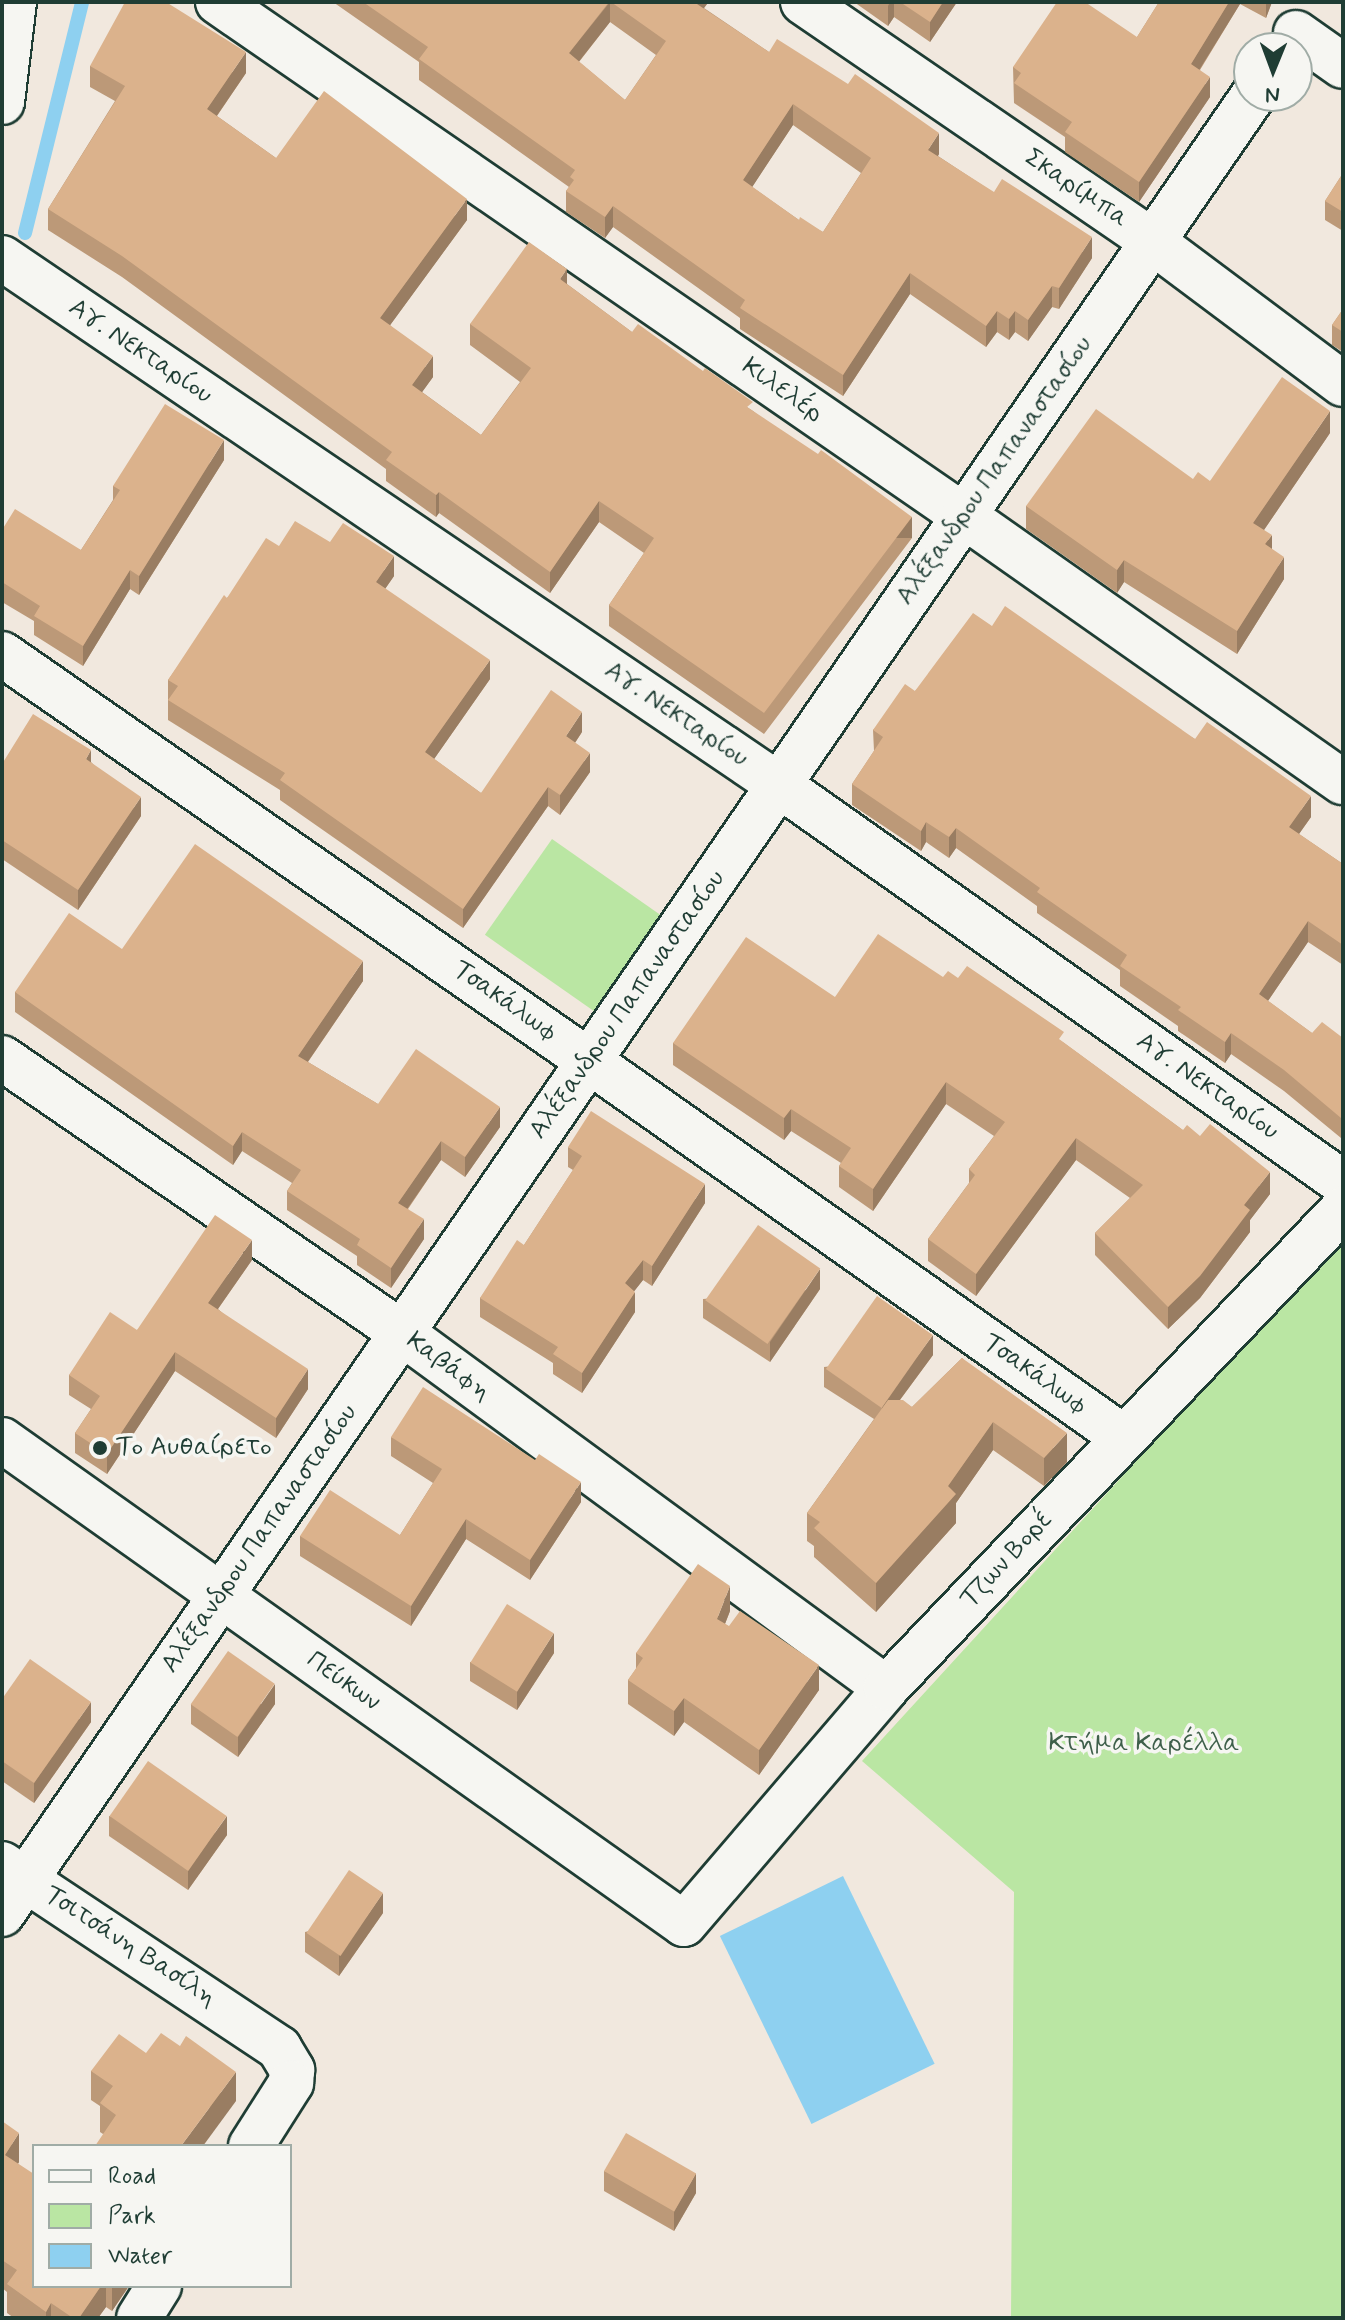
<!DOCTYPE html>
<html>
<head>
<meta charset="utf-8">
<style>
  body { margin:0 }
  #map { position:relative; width:1345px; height:2320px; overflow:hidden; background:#f1e8de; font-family:Mynerve,sans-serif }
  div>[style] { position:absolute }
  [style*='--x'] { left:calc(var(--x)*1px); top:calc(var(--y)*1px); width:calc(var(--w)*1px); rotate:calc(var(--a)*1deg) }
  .green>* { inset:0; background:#bae6a3; transform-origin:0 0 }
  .water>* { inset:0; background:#8ed0f0; transform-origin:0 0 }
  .stream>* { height:14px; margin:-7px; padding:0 7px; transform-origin:7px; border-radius:7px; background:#8ed0f0 }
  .roads { filter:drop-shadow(2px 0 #1f3d34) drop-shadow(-2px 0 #1f3d34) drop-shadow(0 2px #1f3d34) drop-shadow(0 -2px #1f3d34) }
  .street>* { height:44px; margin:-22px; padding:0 22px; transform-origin:22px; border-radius:22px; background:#f6f6f2 }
  .wall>* { inset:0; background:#bc9978 }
  .shaded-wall>* { inset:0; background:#997d62; transform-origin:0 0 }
  .building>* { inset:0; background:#dbb28c; transform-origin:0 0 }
  .dots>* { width:22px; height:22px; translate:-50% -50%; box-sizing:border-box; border:4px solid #f6f6f2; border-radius:50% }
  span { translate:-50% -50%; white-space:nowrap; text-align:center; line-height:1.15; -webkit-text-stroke:7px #f6f6f2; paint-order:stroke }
  .street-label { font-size:26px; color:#1f3d34 }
  .poi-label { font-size:26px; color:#1f3d34 }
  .left { translate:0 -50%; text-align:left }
  .park-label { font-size:26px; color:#3e5f4a }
  .frame { position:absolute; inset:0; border:4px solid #1f3d34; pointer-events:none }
  .legend { position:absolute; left:32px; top:2144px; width:260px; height:144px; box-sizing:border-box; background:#f6f6f2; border:2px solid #a0aca6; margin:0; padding:10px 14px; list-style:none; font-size:24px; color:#1f3d34 }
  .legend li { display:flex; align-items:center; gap:16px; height:40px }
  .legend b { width:40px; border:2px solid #a0aca6 }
  .north { position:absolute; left:1233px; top:32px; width:80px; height:80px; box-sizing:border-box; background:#f6f6f2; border:2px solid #a0aca6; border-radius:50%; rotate:181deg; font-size:22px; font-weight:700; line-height:32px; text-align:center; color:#1f3d34 }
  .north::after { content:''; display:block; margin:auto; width:28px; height:36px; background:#1f3d34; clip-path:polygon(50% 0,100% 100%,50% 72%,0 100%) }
</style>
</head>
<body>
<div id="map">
  <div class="green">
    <i style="left:552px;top:839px;width:136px;height:117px;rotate:35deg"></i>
    <i style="clip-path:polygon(1343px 1235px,1343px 2318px,1011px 2318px,1014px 1892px,862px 1761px)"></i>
  </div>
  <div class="water">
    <i style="left:843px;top:1876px;width:209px;height:137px;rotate:64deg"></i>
  </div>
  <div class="stream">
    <i style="--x:25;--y:233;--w:238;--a:-76.1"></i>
  </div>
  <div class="roads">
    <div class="street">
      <i style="--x:218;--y:2;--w:906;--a:34.57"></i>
      <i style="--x:964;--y:516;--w:463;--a:35.1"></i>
      <i style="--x:803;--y:2;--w:424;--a:34.4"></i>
      <i style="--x:1153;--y:242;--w:237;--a:36.8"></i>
      <i style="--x:1296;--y:33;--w:57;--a:35.1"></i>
      <i style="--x:2;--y:102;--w:101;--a:-83.2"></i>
      <i style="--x:2;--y:258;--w:939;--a:34.15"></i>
      <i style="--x:779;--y:785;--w:690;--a:35.21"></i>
      <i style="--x:2;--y:654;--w:714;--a:34.74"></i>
      <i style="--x:589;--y:1061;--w:653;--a:35.15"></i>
      <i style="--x:2;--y:1058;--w:485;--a:34.5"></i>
      <i style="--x:402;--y:1333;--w:600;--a:36.26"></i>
      <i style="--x:2;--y:1440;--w:836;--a:35.36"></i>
      <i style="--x:684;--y:1924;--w:311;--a:-49.4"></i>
      <i style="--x:886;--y:1688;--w:662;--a:-46.35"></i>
      <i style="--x:2;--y:1864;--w:333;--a:33.6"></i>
      <i style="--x:279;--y:2048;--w:26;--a:59"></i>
      <i style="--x:292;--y:2070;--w:13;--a:94"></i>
      <i style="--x:291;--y:2083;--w:75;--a:122.4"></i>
      <i style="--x:2;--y:1914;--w:2207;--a:-55.47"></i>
      <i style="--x:139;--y:2318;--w:38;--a:-58"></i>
    </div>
  </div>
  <div class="wall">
    <i style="clip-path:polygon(evenodd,333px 2px,707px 2px,707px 4px,704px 8px,769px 52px,939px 154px,938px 156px,1092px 258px,1059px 309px,1052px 307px,1028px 341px,1015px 332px,1009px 340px,997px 332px,986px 347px,910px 294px,843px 396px,740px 329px,740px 318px,613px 227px,605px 238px,566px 212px,566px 191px,569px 187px,419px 80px,419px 62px,333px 2px,610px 22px,656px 55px,625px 100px,579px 62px,610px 22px,333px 2px,793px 125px,861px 173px,823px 232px,799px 220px,752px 187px,793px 125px)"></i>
    <i style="clip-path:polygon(854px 2px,957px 2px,930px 42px,894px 17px,888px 26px)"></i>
    <i style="clip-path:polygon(1159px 2px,1272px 2px,1266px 18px,1240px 4px,1200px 70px,1210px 97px,1139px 202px,1065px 152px,1065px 137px,1014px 103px,1013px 67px,1137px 37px)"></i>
    <i style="clip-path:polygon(90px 66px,246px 73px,217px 116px,276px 158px,467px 220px,390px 325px,433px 377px,422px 392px,481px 435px,520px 382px,470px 345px,470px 324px,567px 284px,632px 332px,753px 411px,912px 538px,764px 734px,609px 626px,609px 605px,644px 553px,599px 522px,550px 593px,439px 513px,436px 517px,386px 481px,386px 469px,122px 277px,48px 230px,48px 209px,115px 101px,90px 87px)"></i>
    <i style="clip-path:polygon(1343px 173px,1343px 231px,1325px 220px,1325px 201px)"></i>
    <i style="clip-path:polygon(1343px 309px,1343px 352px,1332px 345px,1332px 325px)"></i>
    <i style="clip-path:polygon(1330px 433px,1264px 530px,1284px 579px,1237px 654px,1124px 582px,1117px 593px,1026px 529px,1026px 506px,1210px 481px)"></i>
    <i style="clip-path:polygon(224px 460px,139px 595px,130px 589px,83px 666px,34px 635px,34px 621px,2px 602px,2px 530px,81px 550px,113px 500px,113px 486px)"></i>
    <i style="clip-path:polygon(330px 542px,394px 576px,385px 589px,490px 679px,434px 759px,481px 793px,582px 732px,575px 743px,590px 772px,560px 815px,548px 806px,463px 928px,280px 800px,280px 790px,168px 720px,168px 680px,227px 598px,279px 546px)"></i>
    <i style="clip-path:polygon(992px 626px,1195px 739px,1311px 817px,1299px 834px,1343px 864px,1343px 965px,1308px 942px,1268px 1001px,1312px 1033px,1343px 1038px,1343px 1136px,1341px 1138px,1284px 1091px,1231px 1054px,1225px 1063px,1178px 1031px,1178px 1026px,1120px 986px,1120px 970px,1037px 913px,1037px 906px,956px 848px,949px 858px,926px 842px,921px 851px,852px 805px,852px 784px,874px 751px,873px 730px,915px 691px)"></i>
    <i style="clip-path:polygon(91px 762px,141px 816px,78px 910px,2px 859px,2px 764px)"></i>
    <i style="clip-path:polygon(122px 949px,363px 981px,308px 1062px,378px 1104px,500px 1127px,465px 1177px,441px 1160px,408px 1209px,424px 1239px,391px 1288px,357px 1265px,357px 1256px,287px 1210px,287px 1191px,292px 1183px,242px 1151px,233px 1165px,15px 1012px,15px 992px)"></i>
    <i style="clip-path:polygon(943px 977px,958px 978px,1064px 1043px,1270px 1194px,1250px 1220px,1250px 1232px,1200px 1298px,1168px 1329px,1095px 1255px,1095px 1233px,1130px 1198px,1076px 1160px,976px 1296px,928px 1261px,928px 1239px,969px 1183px,969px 1169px,994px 1136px,946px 1104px,873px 1211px,839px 1187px,839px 1166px,841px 1163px,791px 1131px,784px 1140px,673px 1065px,673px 1043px,835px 997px)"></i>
    <i style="clip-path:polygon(568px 1147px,705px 1203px,652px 1286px,643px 1280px,634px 1291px,635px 1312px,582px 1393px,553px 1374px,553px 1363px,480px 1317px,480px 1298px,524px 1245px,573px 1170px,568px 1167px)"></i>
    <i style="clip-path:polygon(252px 1260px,218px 1309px,308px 1389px,276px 1438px,175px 1371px,107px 1474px,75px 1453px,75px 1433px,91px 1409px,69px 1395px,69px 1375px,137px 1330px)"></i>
    <i style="clip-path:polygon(820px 1289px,770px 1362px,703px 1318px,703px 1299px)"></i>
    <i style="clip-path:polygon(933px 1355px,900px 1400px,912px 1407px,962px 1358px,1067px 1462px,1044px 1486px,993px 1450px,956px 1503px,956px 1523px,876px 1612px,814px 1557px,814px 1546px,807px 1541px,807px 1513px,874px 1419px,824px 1387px,824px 1367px)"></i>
    <i style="clip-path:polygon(391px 1437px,581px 1502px,530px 1580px,466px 1539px,411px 1626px,300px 1556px,300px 1536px,400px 1535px,433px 1483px,391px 1456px)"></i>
    <i style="clip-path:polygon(730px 1611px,725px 1624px,819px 1690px,759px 1775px,684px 1722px,674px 1736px,628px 1704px,628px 1680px,636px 1669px,636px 1653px)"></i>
    <i style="clip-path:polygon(554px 1653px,517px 1710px,470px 1681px,470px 1662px)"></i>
    <i style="clip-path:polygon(2px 1699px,91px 1722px,34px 1803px,2px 1781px)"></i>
    <i style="clip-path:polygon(191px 1704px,275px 1704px,238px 1757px,191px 1724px)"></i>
    <i style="clip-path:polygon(109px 1816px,227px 1835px,188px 1890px,109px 1836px)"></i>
    <i style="clip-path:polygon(383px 1913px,339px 1976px,305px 1952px,305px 1932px)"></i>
    <i style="clip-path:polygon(146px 2053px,236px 2101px,103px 2134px,100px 2132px,100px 2106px,91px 2100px,91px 2071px)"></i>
    <i style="clip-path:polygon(2px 2121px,19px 2162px,18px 2164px,34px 2286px,129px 2286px,112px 2311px,106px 2307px,98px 2318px,14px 2318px,7px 2313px,7px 2292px,2px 2288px)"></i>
    <i style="clip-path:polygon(604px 2171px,696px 2193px,674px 2231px,604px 2191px)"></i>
  </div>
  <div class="shaded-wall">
    <i style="clip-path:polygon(610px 2px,610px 22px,569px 74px,569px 53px)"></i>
    <i style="clip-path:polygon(693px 2px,707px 2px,707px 4px,693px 22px)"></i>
    <i style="clip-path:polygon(890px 2px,894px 2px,894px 17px,888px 26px,888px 6px)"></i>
    <i style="clip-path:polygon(943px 2px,957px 2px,930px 42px,930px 22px)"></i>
    <i style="clip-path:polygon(1229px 2px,1240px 2px,1240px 4px,1191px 83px,1191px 64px)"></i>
    <i style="clip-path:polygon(1266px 2px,1272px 2px,1266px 18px)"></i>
    <i style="clip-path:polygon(246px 52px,246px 73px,207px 130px,207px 109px)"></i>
    <i style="clip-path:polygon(1210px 77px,1210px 97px,1139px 202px,1139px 182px)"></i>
    <i style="clip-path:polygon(793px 104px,793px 125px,743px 201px,743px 180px)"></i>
    <i style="clip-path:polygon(939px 133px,939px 154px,928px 171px,928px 150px)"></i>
    <i style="clip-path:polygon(467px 199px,467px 220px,380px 339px,380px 318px)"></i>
    <i style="clip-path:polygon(613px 206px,613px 227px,605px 238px,605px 217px)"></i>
    <i style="clip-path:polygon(1092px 237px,1092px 258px,1059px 309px,1059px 288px)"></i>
    <i style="clip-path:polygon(567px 269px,567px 290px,560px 279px)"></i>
    <i style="clip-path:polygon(910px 273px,910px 294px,843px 396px,843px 375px)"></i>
    <i style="clip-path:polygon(1052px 286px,1052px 307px,1028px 341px,1028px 320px)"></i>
    <i style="clip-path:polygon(997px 311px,997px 332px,986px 347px,986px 326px)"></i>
    <i style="clip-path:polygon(1015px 311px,1015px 332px,1009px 340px,1009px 319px)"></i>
    <i style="clip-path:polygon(433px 356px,433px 377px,412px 406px,412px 385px)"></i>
    <i style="clip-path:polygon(1330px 411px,1330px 433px,1253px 546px,1253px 523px)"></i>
    <i style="clip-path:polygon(224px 440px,224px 460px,139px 595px,139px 576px)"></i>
    <i style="clip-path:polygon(439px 492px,439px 513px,436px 517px,436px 495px)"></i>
    <i style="clip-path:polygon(599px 501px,599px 522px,550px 593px,550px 572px)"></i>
    <i style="left:912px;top:517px;width:21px;height:246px;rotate:90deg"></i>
    <i style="clip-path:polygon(1272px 535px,1272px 558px,1265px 544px)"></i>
    <i style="clip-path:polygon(394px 556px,394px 576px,376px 602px,376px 582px)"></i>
    <i style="clip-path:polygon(1284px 557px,1284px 579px,1237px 654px,1237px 631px)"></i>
    <i style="clip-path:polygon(1124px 560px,1124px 582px,1117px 593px,1117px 570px)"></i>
    <i style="clip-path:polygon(130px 570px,130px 589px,83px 666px,83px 646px)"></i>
    <i style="clip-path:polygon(490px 660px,490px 679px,425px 772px,425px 752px)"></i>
    <i style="clip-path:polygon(582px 712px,582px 732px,566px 756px,566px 736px)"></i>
    <i style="clip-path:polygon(91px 750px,91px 770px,86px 759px)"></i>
    <i style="clip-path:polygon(590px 753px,590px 772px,560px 815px,560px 795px)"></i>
    <i style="clip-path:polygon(548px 787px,548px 806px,463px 928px,463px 909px)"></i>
    <i style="clip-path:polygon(1311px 796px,1311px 817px,1289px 848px,1289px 827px)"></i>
    <i style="clip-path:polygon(141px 797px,141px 816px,78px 910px,78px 890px)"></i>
    <i style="clip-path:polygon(926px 822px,926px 842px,921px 851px,921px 831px)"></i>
    <i style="clip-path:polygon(956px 828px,956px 848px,949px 858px,949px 837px)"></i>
    <i style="clip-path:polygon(1308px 921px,1308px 942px,1259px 1014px,1259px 994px)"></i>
    <i style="clip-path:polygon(363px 961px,363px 981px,298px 1076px,298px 1056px)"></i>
    <i style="clip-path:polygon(1231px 1033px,1231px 1054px,1225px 1063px,1225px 1042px)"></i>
    <i style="clip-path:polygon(946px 1082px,946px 1104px,873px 1211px,873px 1189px)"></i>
    <i style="clip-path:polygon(500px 1107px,500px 1127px,465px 1177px,465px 1157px)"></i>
    <i style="clip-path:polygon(791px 1109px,791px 1131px,784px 1140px,784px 1118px)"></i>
    <i style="clip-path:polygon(1343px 1116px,1343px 1136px,1341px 1138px,1341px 1118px)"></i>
    <i style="clip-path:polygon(242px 1132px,242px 1151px,233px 1165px,233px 1146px)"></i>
    <i style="clip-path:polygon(1076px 1138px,1076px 1160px,976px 1296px,976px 1274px)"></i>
    <i style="clip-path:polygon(441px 1141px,441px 1160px,398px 1222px,398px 1203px)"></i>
    <i style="clip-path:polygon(1270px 1172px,1270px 1194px,1250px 1220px,1250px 1232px,1200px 1298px,1168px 1329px,1168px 1307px,1244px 1205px)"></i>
    <i style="clip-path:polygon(705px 1184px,705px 1203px,652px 1286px,652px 1266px)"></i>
    <i style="clip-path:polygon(424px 1219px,424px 1239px,391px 1288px,391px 1268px)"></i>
    <i style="clip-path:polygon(252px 1240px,252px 1260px,208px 1323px,208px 1303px)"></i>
    <i style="clip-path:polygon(643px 1260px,643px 1280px,625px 1303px,625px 1283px)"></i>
    <i style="clip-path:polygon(820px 1269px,820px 1289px,770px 1362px,770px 1342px)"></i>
    <i style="clip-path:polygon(635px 1292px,635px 1312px,582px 1393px,582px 1373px)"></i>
    <i style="clip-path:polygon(933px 1335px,933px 1355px,882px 1424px,882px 1404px)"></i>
    <i style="clip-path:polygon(175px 1352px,175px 1371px,107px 1474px,107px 1454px)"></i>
    <i style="clip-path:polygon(308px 1369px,308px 1389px,276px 1438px,276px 1418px)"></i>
    <i style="clip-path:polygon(993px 1422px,993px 1450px,956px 1503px,956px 1523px,876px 1612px,876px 1583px,948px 1486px)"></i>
    <i style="clip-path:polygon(1067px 1433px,1067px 1462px,1044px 1486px,1044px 1458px)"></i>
    <i style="clip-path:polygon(581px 1482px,581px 1502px,530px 1580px,530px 1560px)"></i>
    <i style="clip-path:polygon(466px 1519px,466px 1539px,411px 1626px,411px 1606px)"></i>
    <i style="clip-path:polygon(730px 1586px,730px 1611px,717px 1644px,717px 1619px)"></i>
    <i style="clip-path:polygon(554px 1633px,554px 1653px,517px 1710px,517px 1691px)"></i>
    <i style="clip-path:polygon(819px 1665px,819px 1690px,759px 1775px,759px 1750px)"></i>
    <i style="clip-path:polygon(275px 1684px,275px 1704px,238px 1757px,238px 1737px)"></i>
    <i style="clip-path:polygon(684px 1698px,684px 1722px,674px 1736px,674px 1711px)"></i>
    <i style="clip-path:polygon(91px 1702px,91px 1722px,34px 1803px,34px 1783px)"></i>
    <i style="clip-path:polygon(227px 1816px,227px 1835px,188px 1890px,188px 1870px)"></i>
    <i style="clip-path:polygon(383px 1893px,383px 1913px,339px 1976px,339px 1956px)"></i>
    <i style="clip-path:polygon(236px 2072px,236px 2101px,203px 2146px,181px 2146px)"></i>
    <i style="clip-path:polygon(19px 2133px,19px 2162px,5px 2183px,5px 2155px)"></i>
    <i style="clip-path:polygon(696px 2173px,696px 2193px,674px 2231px,674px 2212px)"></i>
    <i style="clip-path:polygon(101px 2286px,106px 2286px,106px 2307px,98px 2318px,79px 2318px)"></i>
    <i style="clip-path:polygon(112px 2286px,129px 2286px,112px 2311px)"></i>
    <i style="clip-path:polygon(51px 2303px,51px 2318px,46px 2318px,46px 2312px)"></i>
  </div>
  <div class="building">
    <i style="clip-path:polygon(125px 2px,166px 2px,246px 52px,207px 109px,276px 158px,324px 91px,467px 199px,380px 318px,433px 356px,412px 385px,481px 435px,531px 368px,470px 324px,529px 242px,567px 269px,560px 279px,632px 332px,638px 324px,703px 371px,705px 368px,753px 402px,747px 407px,818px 454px,821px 450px,912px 517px,764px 713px,609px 605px,654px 538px,599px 501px,550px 572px,439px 492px,436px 495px,386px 460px,392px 452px,122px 256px,48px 209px,125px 86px,90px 66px)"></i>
    <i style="clip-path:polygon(evenodd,363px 2px,609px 2px,569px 53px,625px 100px,666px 41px,611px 2px,694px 2px,769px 52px,777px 39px,848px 84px,855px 74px,939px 133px,928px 150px,994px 192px,1002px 179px,1092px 237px,1059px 288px,1052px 286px,1028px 320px,1015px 311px,1009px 319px,997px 311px,986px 326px,910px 273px,843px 375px,740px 308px,745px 300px,613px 206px,605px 217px,566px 191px,574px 180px,570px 177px,575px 170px,419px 59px,428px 47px,363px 2px,793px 104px,871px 158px,823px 232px,800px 217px,799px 220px,743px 180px,793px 104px)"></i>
    <i style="clip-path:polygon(900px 2px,943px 2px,930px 22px)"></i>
    <i style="clip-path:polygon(1057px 2px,1085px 2px,1137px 37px,1159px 2px,1229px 2px,1191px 64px,1210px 77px,1139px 182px,1065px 132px,1072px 122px,1014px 83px,1021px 73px,1013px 67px)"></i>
    <i style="clip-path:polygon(1343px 173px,1343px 212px,1325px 201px)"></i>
    <i style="clip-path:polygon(1343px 309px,1343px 332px,1332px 325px)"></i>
    <i style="clip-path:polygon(1282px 377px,1330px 411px,1253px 523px,1272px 535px,1265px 544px,1284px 557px,1237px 631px,1124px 560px,1117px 570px,1026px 506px,1096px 409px,1193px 479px,1198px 472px,1210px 481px)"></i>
    <i style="clip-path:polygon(165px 404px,224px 440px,139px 576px,130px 570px,83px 646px,34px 616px,40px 606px,2px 582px,2px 530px,15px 509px,81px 550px,120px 490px,113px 486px)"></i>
    <i style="clip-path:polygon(295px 521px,330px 542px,343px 523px,394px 556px,376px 582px,490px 660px,425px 752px,481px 793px,551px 690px,582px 712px,566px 736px,590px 753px,560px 795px,548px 787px,463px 909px,280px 780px,285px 773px,168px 700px,178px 686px,168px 680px,224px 595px,227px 598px,266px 538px,279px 546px)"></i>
    <i style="clip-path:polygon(1005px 606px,1195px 739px,1207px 722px,1311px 796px,1289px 827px,1343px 864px,1343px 945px,1308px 921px,1259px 994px,1312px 1033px,1322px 1022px,1343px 1038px,1343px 1116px,1341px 1118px,1284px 1070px,1231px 1033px,1225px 1042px,1178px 1010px,1181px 1007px,1120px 966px,1127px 955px,1037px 892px,1040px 888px,956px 828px,949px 837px,926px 822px,921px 831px,852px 784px,883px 737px,873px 730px,905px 684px,915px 691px,973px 613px,992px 626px)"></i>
    <i style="clip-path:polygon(33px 714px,91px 750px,86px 759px,141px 797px,78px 890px,2px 840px,2px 764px)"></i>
    <i style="clip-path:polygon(195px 844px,363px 961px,298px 1056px,378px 1104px,416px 1049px,500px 1107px,465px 1157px,441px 1141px,398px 1203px,424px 1219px,391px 1268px,357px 1245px,360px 1239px,287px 1191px,301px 1170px,242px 1132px,233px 1146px,15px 992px,69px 913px,122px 949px)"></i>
    <i style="clip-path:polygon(878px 934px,943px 977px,948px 971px,958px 978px,967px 966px,1064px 1032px,1059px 1039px,1183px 1130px,1187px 1125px,1200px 1136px,1210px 1124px,1270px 1172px,1244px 1205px,1250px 1210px,1200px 1276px,1168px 1307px,1095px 1233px,1143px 1185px,1076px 1138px,976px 1274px,928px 1239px,975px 1175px,969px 1169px,1005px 1122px,946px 1082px,873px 1189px,839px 1166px,851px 1148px,791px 1109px,784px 1118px,673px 1043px,746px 937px,835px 997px)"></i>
    <i style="clip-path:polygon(591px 1111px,705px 1184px,652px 1266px,643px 1260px,625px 1283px,635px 1292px,582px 1373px,553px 1354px,558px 1347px,480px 1298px,517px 1240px,524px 1245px,582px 1156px,568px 1147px)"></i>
    <i style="clip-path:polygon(215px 1215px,252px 1240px,208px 1303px,308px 1369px,276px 1418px,175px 1352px,107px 1454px,75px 1433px,100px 1396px,69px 1375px,110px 1312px,137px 1330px)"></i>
    <i style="left:758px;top:1225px;width:76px;height:92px;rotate:35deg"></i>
    <i style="left:877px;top:1296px;width:68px;height:89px;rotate:35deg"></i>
    <i style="clip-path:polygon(962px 1358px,1067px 1433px,1044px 1458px,993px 1422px,948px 1486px,956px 1494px,876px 1583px,814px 1528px,820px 1522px,807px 1513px,888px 1400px,903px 1400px,912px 1407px)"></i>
    <i style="clip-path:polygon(423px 1387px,535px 1460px,539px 1454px,581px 1482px,530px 1560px,466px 1519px,411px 1606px,300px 1536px,330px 1490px,400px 1535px,442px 1469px,391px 1437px)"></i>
    <i style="clip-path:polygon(698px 1564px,730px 1586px,717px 1619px,729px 1626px,740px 1611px,819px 1665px,759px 1750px,684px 1698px,674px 1711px,628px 1680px,643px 1658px,636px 1653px)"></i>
    <i style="left:507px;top:1604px;width:55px;height:69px;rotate:32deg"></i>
    <i style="left:228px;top:1651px;width:57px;height:65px;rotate:35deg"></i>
    <i style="clip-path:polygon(30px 1659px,91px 1702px,34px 1783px,2px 1761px,2px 1699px)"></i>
    <i style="left:148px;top:1761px;width:96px;height:67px;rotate:35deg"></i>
    <i style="left:349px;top:1870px;width:41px;height:76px;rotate:34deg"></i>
    <i style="clip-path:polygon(161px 2033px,180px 2046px,186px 2036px,236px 2072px,181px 2146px,95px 2146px,116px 2115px,100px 2103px,113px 2086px,91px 2071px,119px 2034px,146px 2053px)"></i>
    <i style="clip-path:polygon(2px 2121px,19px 2133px,5px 2155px,34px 2174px,34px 2286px,101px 2286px,79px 2318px,73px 2318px,51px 2303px,46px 2312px,7px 2284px,17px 2270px,2px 2260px)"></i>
    <i style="left:626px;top:2133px;width:81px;height:44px;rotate:30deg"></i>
  </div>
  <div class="dots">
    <i style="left:100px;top:1448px;background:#1f3d34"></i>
  </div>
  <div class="street-label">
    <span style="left:1076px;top:189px;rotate:34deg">Σκαρίμπα</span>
    <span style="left:140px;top:352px;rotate:34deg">Αγ. Νεκταρίου</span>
    <span style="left:782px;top:391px;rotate:35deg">Κιλελέρ</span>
    <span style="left:995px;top:471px;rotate:-55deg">Αλέξανδρου Παπαναστασίου</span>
    <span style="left:676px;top:715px;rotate:34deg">Αγ. Νεκταρίου</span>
    <span style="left:505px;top:1002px;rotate:35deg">Τσακάλωφ</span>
    <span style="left:628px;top:1005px;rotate:-55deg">Αλέξανδρου Παπαναστασίου</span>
    <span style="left:1207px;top:1087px;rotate:35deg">Αγ. Νεκταρίου</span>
    <span style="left:448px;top:1367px;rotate:36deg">Καβάφη</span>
    <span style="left:1035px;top:1375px;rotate:35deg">Τσακάλωφ</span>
    <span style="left:260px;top:1539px;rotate:-55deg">Αλέξανδρου Παπαναστασίου</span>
    <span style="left:1007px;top:1560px;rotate:-47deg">Τζων Βορέ</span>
    <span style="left:343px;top:1682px;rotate:35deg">Πεύκων</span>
    <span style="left:130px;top:1947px;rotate:33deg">Τσιτσάνη Βασίλη</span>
  </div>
  <div class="poi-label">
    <span class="left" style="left:116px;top:1448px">Το Αυθαίρετο</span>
  </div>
  <div class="park-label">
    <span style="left:1144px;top:1744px">Κτήμα Καρέλλα</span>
  </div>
  <div class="frame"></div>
  <ul class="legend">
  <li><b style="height:10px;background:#f6f6f2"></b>Road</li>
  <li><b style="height:22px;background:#bae6a3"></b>Park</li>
  <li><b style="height:22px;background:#8ed0f0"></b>Water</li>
  </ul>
  <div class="north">N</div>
</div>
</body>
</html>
